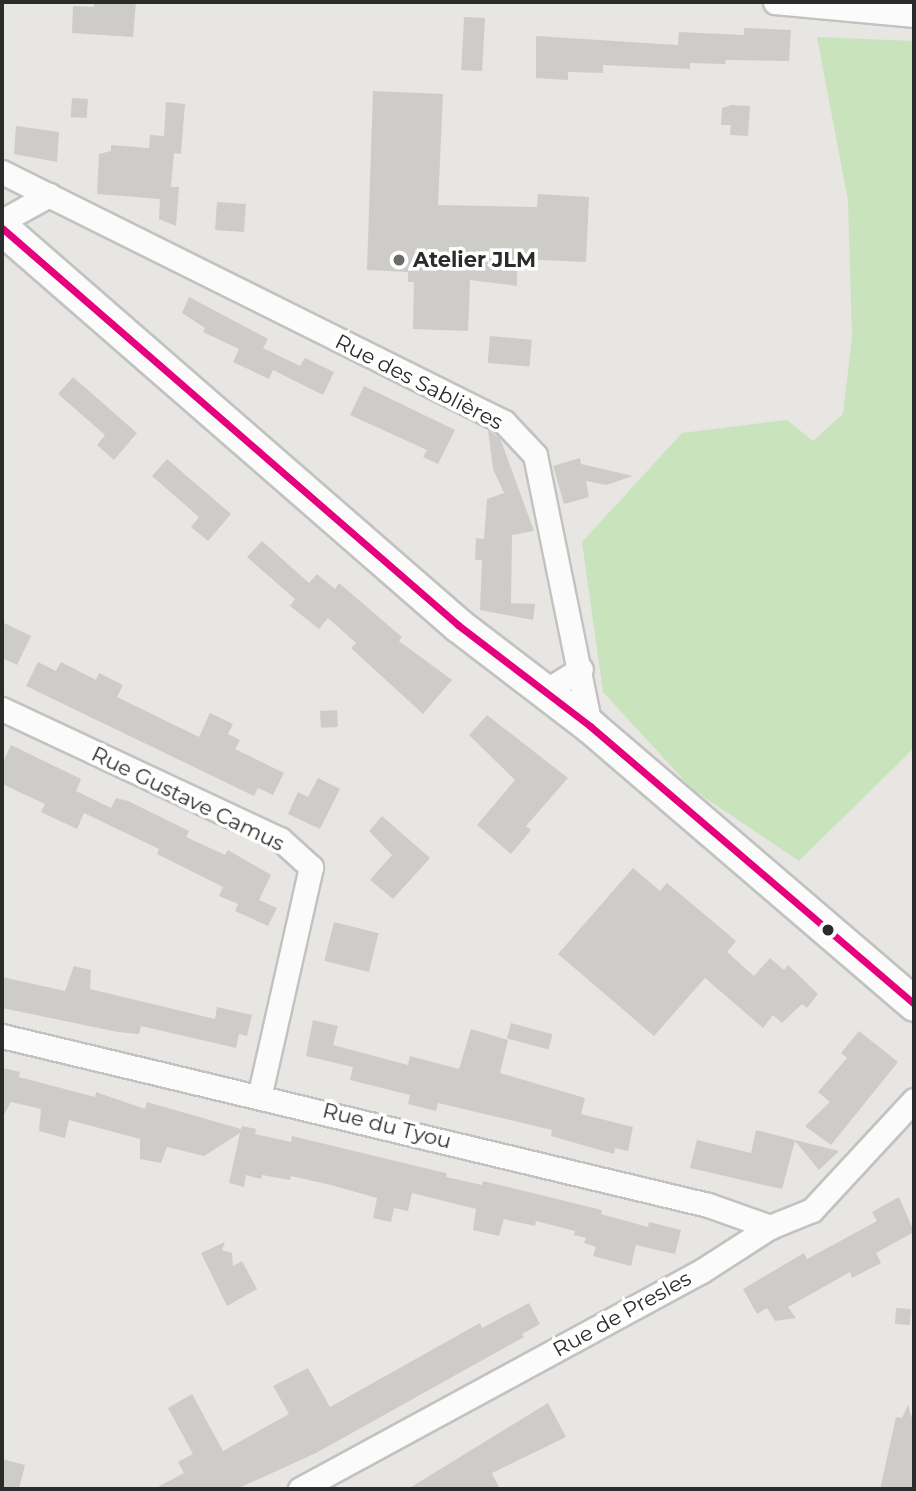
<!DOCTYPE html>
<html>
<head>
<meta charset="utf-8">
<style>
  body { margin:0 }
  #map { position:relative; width:916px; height:1491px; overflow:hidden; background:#e8e6e2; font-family:Montserrat,sans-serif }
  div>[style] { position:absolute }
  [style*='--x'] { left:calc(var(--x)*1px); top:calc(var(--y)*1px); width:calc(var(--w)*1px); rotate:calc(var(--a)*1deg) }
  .green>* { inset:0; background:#c9e3bd }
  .building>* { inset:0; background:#cdccc9; transform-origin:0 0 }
  .roads { filter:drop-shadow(2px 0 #c2c2c2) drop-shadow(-2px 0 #c2c2c2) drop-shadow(0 2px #c2c2c2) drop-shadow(0 -2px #c2c2c2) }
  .minor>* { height:23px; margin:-11.5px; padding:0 11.5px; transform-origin:11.5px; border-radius:11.5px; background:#fcfbfb }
  .secondary>* { height:33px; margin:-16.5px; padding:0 16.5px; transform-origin:16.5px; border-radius:16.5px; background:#fcfbfb }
  .bus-1>* { height:7px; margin:-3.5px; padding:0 3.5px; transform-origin:3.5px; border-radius:3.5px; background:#e5007d }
  .dots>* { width:19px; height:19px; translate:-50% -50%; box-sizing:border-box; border:4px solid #fff; border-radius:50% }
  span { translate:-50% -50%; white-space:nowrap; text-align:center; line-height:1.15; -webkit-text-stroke:7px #fff; paint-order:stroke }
  .poi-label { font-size:21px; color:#2b2b2b; font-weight:700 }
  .left { translate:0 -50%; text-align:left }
  .street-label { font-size:21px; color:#2b2b2b }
  .frame { position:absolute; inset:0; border:4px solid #2b2b2b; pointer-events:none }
</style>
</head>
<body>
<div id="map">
  <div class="green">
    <i style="clip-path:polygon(817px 37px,914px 41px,914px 748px,799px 861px,692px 789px,603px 692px,582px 542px,682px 433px,787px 420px,813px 441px,843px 414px,852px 336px,848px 201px)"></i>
  </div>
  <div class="building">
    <i style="clip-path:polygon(94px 2px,136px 2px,133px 37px,72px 33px,73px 6px,94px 7px)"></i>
    <i style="left:464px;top:17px;width:21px;height:53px;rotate:3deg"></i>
    <i style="clip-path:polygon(744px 28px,791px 30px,789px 61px,726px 60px,725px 64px,690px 63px,690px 69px,603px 65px,603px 73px,568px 72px,568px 80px,536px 78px,536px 36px,678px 45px,679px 32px,744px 35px)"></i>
    <i style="clip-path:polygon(373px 91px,443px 94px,438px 205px,537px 207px,538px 194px,589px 197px,586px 262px,517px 259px,517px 286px,470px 280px,468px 331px,413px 329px,414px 282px,408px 282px,408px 272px,367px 270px)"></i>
    <i style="left:72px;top:98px;width:16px;height:19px;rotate:4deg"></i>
    <i style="clip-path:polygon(166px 102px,185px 104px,181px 154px,174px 153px,171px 187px,179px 187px,176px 226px,159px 219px,160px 199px,97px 194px,99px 154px,111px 151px,111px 145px,149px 148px,150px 135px,164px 136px)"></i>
    <i style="clip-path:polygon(731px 105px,750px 106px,748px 136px,730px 135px,731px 125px,721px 125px,722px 108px)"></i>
    <i style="clip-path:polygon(16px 126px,59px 132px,57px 162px,14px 154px)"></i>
    <i style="left:217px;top:202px;width:29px;height:28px;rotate:4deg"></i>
    <i style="clip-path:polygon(189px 297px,268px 339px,263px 348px,300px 366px,305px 358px,334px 372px,323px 395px,273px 370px,269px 379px,233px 362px,239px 349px,203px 332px,205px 328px,182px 313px)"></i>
    <i style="left:490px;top:336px;width:42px;height:27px;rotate:5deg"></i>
    <i style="clip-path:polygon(73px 377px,137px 433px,114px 460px,97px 445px,105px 435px,58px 394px)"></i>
    <i style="clip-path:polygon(364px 386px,455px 430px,438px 464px,423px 457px,427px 450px,350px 415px)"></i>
    <i style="clip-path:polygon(488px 430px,500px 438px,534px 531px,512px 535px,511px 603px,535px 604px,533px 620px,480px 610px,482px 560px,475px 560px,476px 538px,484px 539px,487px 499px,504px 493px,493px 469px)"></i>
    <i style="clip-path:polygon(580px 458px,581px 464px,633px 476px,606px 485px,586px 481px,589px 497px,564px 504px,553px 466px)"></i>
    <i style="clip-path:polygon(167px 459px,231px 514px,208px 541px,191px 527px,199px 517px,152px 476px)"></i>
    <i style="clip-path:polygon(262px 541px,309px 583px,317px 574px,335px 589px,339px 583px,402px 637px,399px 641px,452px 680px,423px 714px,351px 648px,356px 643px,328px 618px,319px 629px,290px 606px,295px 599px,247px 557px)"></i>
    <i style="clip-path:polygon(2px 622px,31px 636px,17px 665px,2px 658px)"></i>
    <i style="clip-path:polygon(38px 662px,56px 671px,61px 662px,96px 680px,99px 673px,123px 685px,117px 697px,199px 737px,210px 713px,233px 724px,228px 734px,240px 740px,235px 749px,284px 773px,273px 795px,258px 788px,254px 796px,26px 686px)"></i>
    <i style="left:337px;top:710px;width:17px;height:17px;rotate:87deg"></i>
    <i style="clip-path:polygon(487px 715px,568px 778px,526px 826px,531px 830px,511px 854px,477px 825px,515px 780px,469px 735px)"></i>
    <i style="clip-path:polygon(11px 745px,81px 779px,76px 791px,111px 808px,116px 798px,128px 801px,189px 831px,186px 837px,225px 855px,228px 850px,271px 875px,259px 900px,277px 908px,268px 926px,235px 911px,238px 904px,219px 896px,223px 887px,157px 854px,159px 849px,84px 813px,77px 829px,41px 812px,45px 804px,2px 784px,2px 764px)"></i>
    <i style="clip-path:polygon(318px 778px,340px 789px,320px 829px,288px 814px,298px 792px,308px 797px)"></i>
    <i style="clip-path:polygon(382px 816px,430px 858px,393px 899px,370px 880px,392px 855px,369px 831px)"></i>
    <i style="clip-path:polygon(633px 868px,660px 891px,667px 883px,736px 941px,727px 952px,754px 976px,770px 958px,784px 970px,788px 965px,818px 994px,807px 1008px,802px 1004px,782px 1023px,773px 1015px,763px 1028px,705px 978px,654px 1036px,558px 954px)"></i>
    <i style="left:334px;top:922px;width:46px;height:40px;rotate:14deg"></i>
    <i style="clip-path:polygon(74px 966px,91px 970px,90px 989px,215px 1019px,217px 1007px,252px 1015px,247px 1036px,239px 1034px,236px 1048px,141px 1026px,139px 1034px,118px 1032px,2px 1008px,2px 977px,65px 991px)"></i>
    <i style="clip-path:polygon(313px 1020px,338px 1026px,333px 1045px,408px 1065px,410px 1056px,459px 1069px,471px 1029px,508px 1040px,500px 1073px,585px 1098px,581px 1114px,633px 1127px,628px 1151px,615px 1148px,614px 1154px,551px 1136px,552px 1130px,438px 1103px,436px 1111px,408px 1104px,410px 1095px,350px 1080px,353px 1067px,306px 1056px)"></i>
    <i style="left:511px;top:1023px;width:43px;height:16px;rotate:15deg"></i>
    <i style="clip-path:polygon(859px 1031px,898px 1062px,831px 1145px,805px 1126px,830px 1102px,818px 1092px,847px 1058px,841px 1053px)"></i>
    <i style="clip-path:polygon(2px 1068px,20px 1072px,19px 1077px,95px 1097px,96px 1092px,145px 1109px,147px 1102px,241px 1129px,242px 1126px,256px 1129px,255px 1134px,291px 1142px,292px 1136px,437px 1171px,447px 1173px,446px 1177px,482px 1185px,483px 1181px,602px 1210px,601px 1214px,648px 1227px,649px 1222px,681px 1230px,675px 1254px,636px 1245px,631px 1266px,593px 1256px,596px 1247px,584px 1243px,586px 1238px,574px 1235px,575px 1231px,536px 1221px,535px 1226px,504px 1219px,499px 1236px,473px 1230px,476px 1209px,412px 1193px,408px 1211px,394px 1208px,391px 1222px,373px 1218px,377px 1198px,331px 1185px,291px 1176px,290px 1180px,262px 1175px,261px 1179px,246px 1175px,244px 1187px,229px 1183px,240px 1133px,204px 1156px,167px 1147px,161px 1163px,140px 1159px,140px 1139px,69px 1120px,65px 1138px,39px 1131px,41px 1109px,11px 1102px,2px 1118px)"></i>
    <i style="clip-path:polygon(756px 1130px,795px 1140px,839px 1151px,819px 1170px,795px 1141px,782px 1189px,690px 1168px,697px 1140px,751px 1153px)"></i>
    <i style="clip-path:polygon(899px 1197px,914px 1232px,876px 1253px,881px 1263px,852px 1278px,850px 1272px,788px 1307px,796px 1318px,775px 1321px,767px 1308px,757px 1314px,743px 1289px,804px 1253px,807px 1259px,877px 1221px,872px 1212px)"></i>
    <i style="clip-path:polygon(225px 1242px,222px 1250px,232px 1253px,233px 1266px,242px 1261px,257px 1289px,227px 1306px,201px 1253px)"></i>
    <i style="clip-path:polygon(529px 1303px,540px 1324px,522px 1334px,524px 1337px,316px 1453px,237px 1489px,154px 1489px,184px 1473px,178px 1462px,193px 1454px,168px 1408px,192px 1394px,223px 1451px,289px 1414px,273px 1386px,308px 1368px,330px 1407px,480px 1323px,482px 1328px)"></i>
    <i style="left:896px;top:1308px;width:15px;height:16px;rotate:4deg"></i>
    <i style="clip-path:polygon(548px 1403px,566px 1437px,492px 1473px,500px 1489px,408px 1489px)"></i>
    <i style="clip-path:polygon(908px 1405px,914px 1425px,914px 1489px,880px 1489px,896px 1417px,902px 1418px)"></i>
    <i style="clip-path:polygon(2px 1459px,25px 1465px,19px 1489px,2px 1489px)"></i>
  </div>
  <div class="roads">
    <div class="minor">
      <i style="--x:775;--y:2;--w:140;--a:5.3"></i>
      <i style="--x:2;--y:172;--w:561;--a:26.47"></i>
      <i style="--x:504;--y:422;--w:45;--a:46.8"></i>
      <i style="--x:535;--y:455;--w:277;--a:78.5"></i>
      <i style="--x:2;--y:221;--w:54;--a:-29"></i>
      <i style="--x:545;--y:691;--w:42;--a:-31.4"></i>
      <i style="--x:2;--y:709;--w:307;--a:25.1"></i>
      <i style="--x:280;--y:839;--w:42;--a:42.1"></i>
      <i style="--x:311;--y:867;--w:233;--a:102.7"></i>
      <i style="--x:2;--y:1036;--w:726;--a:13.46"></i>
      <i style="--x:708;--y:1205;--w:66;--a:19.5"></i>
      <i style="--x:300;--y:1489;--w:455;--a:-28.5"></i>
      <i style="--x:700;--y:1272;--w:83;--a:-32.7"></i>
      <i style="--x:770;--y:1227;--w:45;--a:-22"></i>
      <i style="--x:812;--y:1210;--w:150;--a:-47.2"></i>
    </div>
    <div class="secondary">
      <i style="--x:2;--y:228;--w:605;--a:41.04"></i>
      <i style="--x:458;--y:625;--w:166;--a:37.4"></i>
      <i style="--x:590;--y:726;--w:427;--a:40.6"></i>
    </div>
  </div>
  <div class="bus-1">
    <i style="--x:2;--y:228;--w:605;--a:41.04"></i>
    <i style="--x:458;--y:625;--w:166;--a:37.4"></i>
    <i style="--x:590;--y:726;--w:427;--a:40.6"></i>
  </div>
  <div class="dots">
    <i style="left:399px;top:260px;background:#6d6c6b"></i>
    <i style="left:828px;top:930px;background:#2b2b2b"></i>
  </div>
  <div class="poi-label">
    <span class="left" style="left:413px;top:260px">Atelier JLM</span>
  </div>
  <div class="street-label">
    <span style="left:419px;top:382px;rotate:27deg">Rue des Sablières</span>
    <span style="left:188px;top:799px;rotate:26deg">Rue Gustave Camus</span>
    <span style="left:387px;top:1126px;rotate:14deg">Rue du Tyou</span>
    <span style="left:622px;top:1314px;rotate:-29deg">Rue de Presles</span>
  </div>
  <div class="frame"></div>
</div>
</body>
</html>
